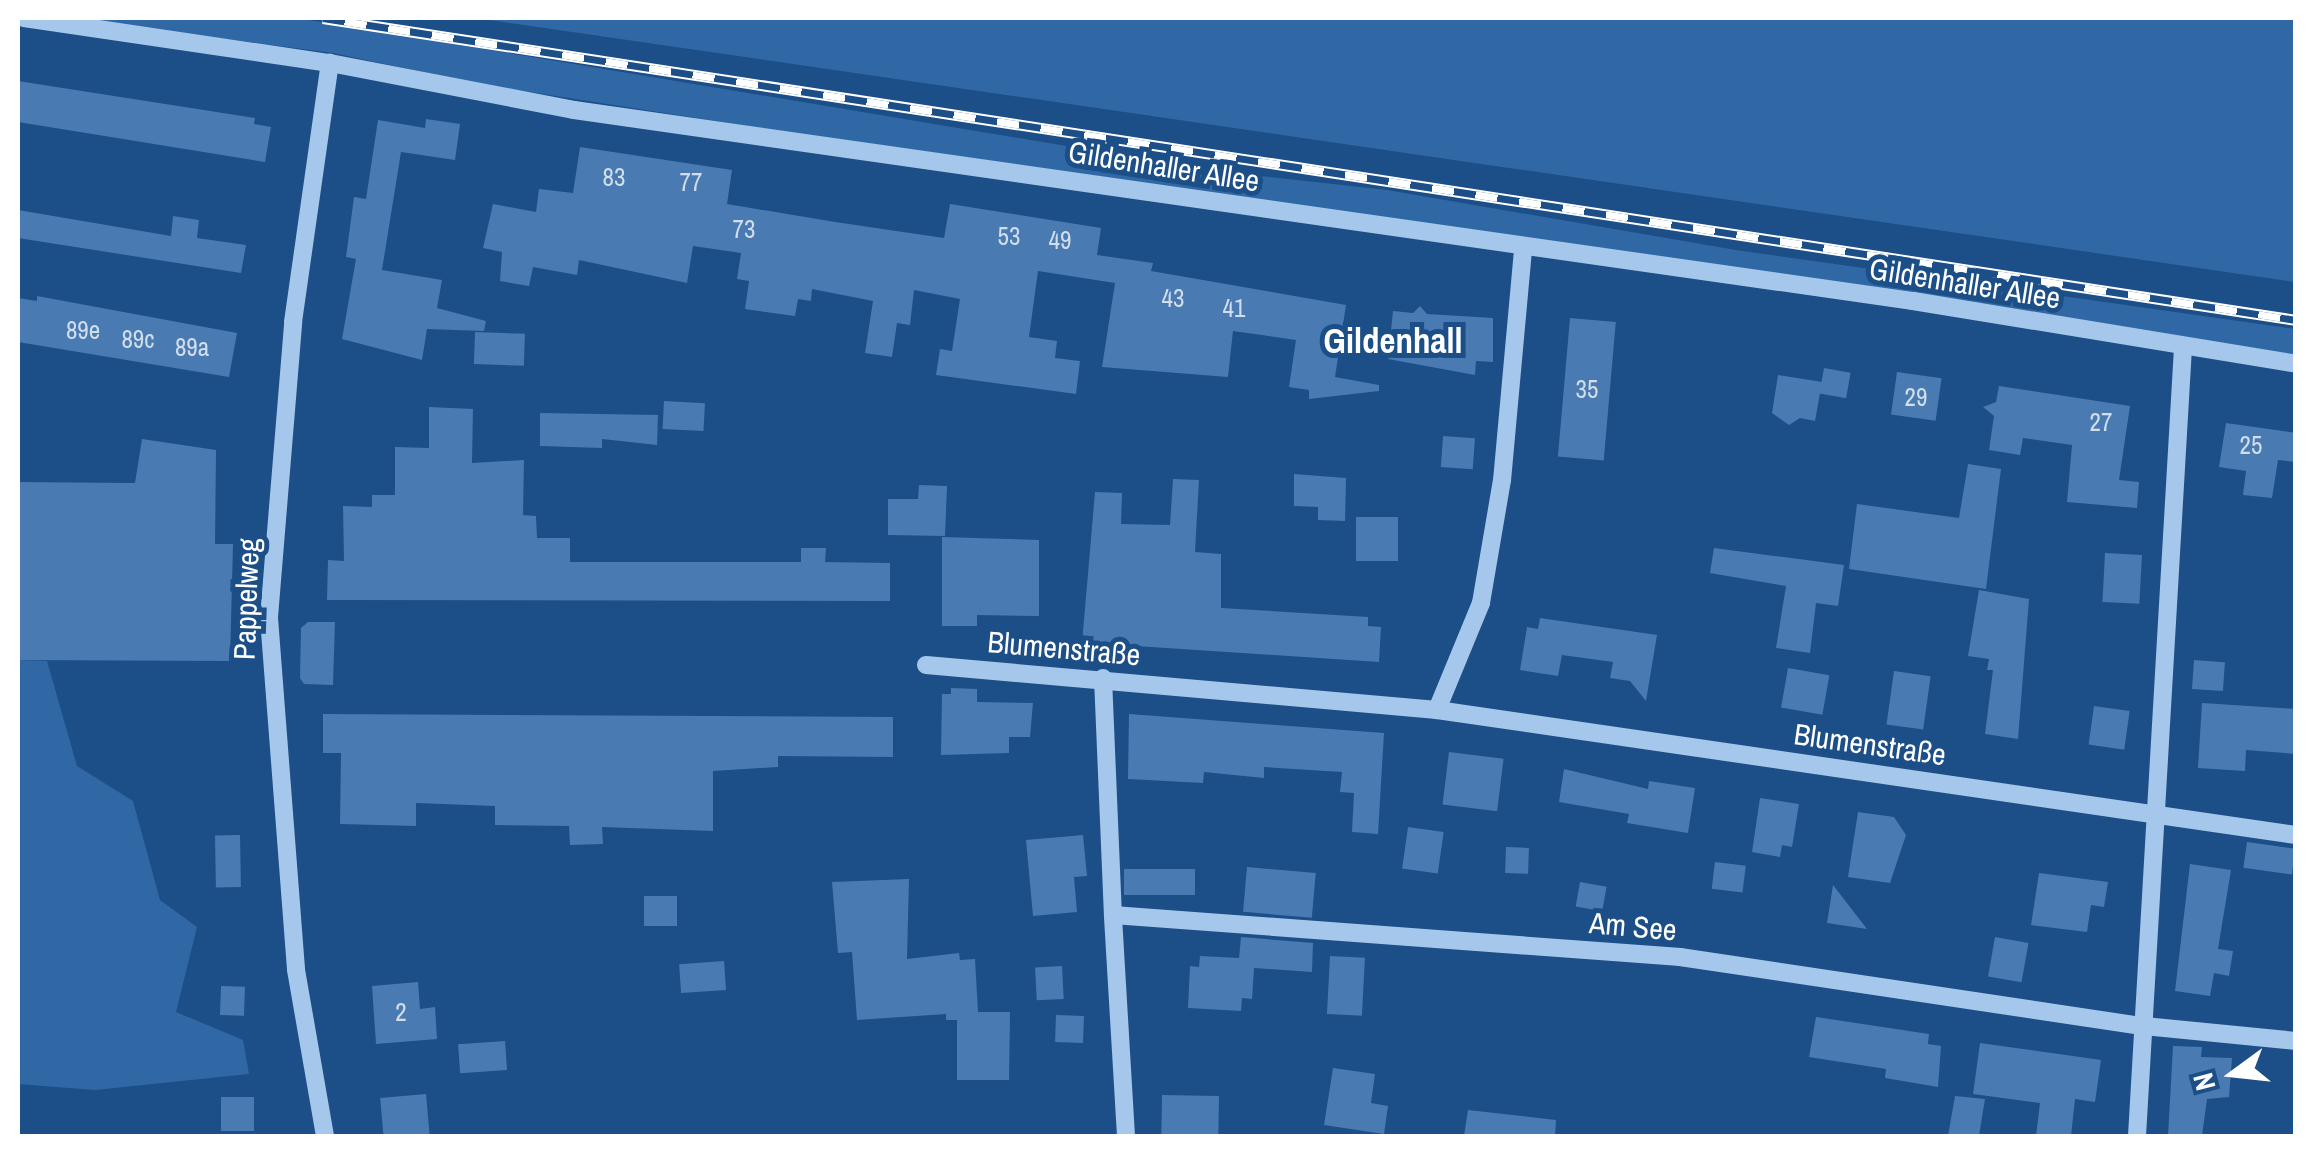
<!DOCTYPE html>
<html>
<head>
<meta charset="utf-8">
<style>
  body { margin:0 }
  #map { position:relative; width:2313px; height:1154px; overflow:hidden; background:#1c4e87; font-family:"Archivo Narrow",sans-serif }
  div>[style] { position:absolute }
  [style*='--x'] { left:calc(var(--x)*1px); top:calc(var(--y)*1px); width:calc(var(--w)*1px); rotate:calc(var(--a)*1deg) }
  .green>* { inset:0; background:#3068a5 }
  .building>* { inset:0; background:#497bb2; transform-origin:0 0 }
  .minor>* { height:18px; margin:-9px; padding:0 9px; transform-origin:9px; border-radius:9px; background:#a5c7eb }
  .rail>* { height:11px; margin-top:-5.5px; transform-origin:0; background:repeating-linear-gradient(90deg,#1c4e87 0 22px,#fff 0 44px); box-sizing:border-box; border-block:2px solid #fff }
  span { translate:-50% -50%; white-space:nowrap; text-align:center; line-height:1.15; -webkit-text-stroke:10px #1c4e87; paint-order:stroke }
  .number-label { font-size:25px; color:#d2deec }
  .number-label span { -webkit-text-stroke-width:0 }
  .street-label { font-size:30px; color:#fff }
  .quarter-label { font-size:35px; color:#fff; font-weight:700 }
  .frame { position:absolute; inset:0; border:20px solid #fff; pointer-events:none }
  .north { position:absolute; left:2183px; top:1024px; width:100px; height:100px; -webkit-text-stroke:8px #1c4e87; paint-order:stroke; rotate:255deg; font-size:28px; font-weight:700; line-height:40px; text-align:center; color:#fff }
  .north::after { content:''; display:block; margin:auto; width:35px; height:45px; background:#fff; clip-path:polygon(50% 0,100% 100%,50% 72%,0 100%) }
</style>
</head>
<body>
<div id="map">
  <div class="green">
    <i style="clip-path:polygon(66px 18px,297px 18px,1217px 171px,1387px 190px,1736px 250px,2295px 329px,2295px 368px,479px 84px,333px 53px)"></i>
    <i style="clip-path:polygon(476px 18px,2295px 18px,2295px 282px)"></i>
    <i style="clip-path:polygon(18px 660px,47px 661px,77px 766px,133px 801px,160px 900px,197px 927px,176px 1012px,243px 1040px,249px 1074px,95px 1090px,18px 1084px)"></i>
  </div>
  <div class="building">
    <i style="clip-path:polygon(18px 81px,255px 118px,254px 124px,271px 127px,265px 162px,18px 122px)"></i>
    <i style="clip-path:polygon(426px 119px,460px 124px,455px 160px,401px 152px,382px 270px,442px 280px,437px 308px,486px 321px,484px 331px,427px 329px,422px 360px,342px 339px,356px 259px,346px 257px,354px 197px,366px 199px,378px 120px,425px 128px)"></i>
    <i style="clip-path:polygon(580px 147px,732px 170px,727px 204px,835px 222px,944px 238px,950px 204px,1101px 228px,1097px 255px,1153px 263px,1151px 271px,1346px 305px,1335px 377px,1379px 385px,1379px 391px,1309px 399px,1309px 390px,1289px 387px,1296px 340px,1233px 331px,1228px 377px,1102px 367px,1115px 283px,1038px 271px,1029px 337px,1057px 341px,1055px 358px,1080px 361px,1076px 394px,936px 375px,940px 349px,952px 351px,960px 299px,914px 290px,910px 325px,897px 323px,892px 357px,865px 353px,873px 301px,812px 289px,811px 301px,798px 299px,795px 316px,745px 309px,749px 281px,737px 279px,741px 253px,693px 246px,687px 283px,579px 260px,577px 275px,533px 267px,529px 286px,500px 281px,502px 252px,483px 248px,493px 204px,536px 212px,539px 189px,573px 193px)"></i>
    <i style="clip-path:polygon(18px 210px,171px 236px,173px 216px,199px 220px,197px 238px,246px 245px,241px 273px,18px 238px)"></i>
    <i style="clip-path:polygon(37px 296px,237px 333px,229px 377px,18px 342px,18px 298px,37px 301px)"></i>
    <i style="clip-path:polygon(1420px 306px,1427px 314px,1493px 318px,1493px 362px,1476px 361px,1475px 375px,1388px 359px,1393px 311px,1413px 313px)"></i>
    <i style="left:1570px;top:318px;width:46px;height:139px;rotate:5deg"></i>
    <i style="left:475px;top:332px;width:50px;height:32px;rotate:2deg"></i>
    <i style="left:1824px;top:368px;width:27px;height:26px;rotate:10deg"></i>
    <i style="left:1897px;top:372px;width:45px;height:43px;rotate:8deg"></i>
    <i style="clip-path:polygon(1778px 375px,1822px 382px,1815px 421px,1800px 418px,1789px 425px,1772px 413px)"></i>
    <i style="clip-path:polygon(1999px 386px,2130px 406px,2119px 480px,2139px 482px,2137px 508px,2067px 502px,2072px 445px,2023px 438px,2020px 455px,1989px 450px,1994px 416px,1983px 407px,1996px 402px)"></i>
    <i style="left:664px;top:401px;width:41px;height:28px;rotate:3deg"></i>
    <i style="clip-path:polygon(429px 407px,473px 409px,472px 463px,524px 460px,523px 515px,536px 516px,537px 538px,570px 538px,570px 562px,801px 562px,801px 548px,826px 548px,825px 562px,890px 563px,890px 601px,327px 600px,328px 560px,344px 561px,343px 506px,372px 507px,372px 495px,395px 495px,395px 447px,429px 448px)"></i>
    <i style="clip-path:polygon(540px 413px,658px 415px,657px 445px,602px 439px,602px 448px,540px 446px)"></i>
    <i style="clip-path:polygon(2226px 423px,2296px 433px,2296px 462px,2278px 460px,2272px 498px,2243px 495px,2246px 471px,2219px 467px)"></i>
    <i style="left:1443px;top:436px;width:32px;height:31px;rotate:4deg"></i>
    <i style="clip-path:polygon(142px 439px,216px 450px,215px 544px,233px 544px,230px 661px,18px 660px,18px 482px,135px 483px)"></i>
    <i style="clip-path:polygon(1968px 464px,2001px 469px,1986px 589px,1849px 569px,1857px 504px,1959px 518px)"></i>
    <i style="clip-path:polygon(1294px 474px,1346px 478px,1345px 521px,1318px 520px,1318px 507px,1294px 506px)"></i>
    <i style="clip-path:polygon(1173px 479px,1199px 480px,1195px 552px,1221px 554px,1221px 608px,1368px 617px,1368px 626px,1381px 627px,1379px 662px,1121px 645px,1120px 657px,1081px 655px,1095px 492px,1122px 493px,1121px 524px,1170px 525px)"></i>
    <i style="clip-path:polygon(919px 485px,947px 486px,945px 536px,888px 535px,888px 499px,918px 499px)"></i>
    <i style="left:1398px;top:517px;width:44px;height:42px;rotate:90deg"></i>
    <i style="clip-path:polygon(942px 537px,1039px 540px,1039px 616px,977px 615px,977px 626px,942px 626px)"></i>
    <i style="clip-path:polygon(1714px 548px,1844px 565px,1838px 606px,1816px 603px,1810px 653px,1776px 648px,1786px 586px,1710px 573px)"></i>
    <i style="left:2105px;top:553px;width:37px;height:49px;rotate:3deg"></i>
    <i style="clip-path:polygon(1979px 590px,2029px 599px,2018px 739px,1985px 734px,1993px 670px,1987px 670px,1989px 659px,1968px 656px)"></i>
    <i style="clip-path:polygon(1540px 618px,1657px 635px,1646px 701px,1630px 681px,1610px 678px,1613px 662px,1562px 655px,1558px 676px,1520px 670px,1527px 627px,1538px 629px)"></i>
    <i style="clip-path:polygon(308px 622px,335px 622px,333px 685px,304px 684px,300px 678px,301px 628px)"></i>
    <i style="left:2194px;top:660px;width:31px;height:29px;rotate:4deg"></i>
    <i style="left:1788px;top:668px;width:42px;height:40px;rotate:10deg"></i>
    <i style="left:1894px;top:671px;width:37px;height:54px;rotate:8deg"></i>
    <i style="clip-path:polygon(951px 688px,977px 689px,977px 702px,1033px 703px,1030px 737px,1009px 737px,1009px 753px,941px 755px,942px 694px,951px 694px)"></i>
    <i style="clip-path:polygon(2202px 703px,2296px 709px,2296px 754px,2246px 750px,2245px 771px,2198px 768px)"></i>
    <i style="left:2094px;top:706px;width:36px;height:39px;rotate:8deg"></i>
    <i style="clip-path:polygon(323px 714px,893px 717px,893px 757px,778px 756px,778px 767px,713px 771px,713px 831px,602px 827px,603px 844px,570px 845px,569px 826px,495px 825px,495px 806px,416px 803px,416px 826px,340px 824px,341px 753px,323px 753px)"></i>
    <i style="clip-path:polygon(1129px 714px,1384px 733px,1378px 834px,1352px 832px,1354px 793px,1340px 792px,1342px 772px,1264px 767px,1264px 778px,1204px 772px,1203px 783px,1128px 779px)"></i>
    <i style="left:1449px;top:752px;width:55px;height:53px;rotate:7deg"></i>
    <i style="clip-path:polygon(1564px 769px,1648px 789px,1649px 781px,1695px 788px,1688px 833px,1627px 823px,1629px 814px,1559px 802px)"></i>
    <i style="clip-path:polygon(1760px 798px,1799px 804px,1792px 847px,1782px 845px,1780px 857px,1752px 852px)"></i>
    <i style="clip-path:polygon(1858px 812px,1894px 817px,1906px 835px,1890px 883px,1848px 877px)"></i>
    <i style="left:1408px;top:827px;width:36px;height:42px;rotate:8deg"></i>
    <i style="left:240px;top:835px;width:52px;height:25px;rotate:89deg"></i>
    <i style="clip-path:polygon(1083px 835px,1087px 876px,1074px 877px,1077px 912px,1033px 916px,1026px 840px)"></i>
    <i style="left:2247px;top:842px;width:49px;height:26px;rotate:8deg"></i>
    <i style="left:1506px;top:847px;width:23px;height:26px;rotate:2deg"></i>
    <i style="left:1715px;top:862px;width:31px;height:27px;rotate:7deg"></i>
    <i style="clip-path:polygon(2190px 864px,2231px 870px,2218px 949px,2233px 951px,2229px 976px,2214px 973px,2210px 996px,2175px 991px)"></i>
    <i style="left:1247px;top:867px;width:69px;height:45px;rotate:5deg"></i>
    <i style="left:1124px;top:869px;width:71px;height:26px"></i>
    <i style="clip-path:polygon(2039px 873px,2108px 882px,2104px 907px,2091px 905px,2087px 932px,2031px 925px)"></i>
    <i style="clip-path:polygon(909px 879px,907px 959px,959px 953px,960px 960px,975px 959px,978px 1012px,1010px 1012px,1009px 1080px,957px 1080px,957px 1020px,946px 1020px,946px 1014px,857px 1020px,852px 952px,838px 953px,832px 882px)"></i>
    <i style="left:1580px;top:882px;width:27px;height:25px;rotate:10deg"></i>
    <i style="clip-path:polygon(1833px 885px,1867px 929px,1827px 923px)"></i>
    <i style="left:677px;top:896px;width:30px;height:33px;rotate:90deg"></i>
    <i style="clip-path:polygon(1241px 937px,1313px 943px,1312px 972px,1254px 968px,1252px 999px,1242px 998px,1241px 1011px,1188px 1008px,1190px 966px,1199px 967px,1200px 956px,1239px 958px)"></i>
    <i style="left:1995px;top:937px;width:34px;height:40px;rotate:10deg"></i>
    <i style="left:1330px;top:956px;width:35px;height:58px;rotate:3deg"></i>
    <i style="left:724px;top:961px;width:29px;height:45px;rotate:86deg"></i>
    <i style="left:1062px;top:966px;width:33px;height:27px;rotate:87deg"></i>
    <i style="clip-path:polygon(418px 982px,420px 1009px,435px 1007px,437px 1039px,376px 1044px,372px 986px)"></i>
    <i style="left:221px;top:986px;width:24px;height:29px;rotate:2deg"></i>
    <i style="left:1056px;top:1015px;width:28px;height:27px;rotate:2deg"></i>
    <i style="clip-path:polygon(1816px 1017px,1929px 1034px,1928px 1044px,1941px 1046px,1938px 1087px,1885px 1078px,1886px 1069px,1809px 1057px)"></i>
    <i style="left:505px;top:1041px;width:29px;height:47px;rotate:86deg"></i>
    <i style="clip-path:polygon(1980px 1043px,2101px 1060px,2095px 1102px,2075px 1099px,2071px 1136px,2036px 1136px,2040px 1103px,1973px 1094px)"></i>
    <i style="clip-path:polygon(2173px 1046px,2202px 1047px,2201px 1057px,2232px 1058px,2229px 1097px,2207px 1099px,2202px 1136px,2168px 1136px)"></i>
    <i style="clip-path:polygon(1333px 1068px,1375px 1074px,1371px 1103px,1388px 1106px,1384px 1134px,1324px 1125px)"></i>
    <i style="left:426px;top:1094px;width:42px;height:46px;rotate:85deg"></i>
    <i style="left:1162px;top:1095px;width:57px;height:41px;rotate:1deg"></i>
    <i style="clip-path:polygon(1955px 1096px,1985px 1099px,1979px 1136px,1948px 1136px)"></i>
    <i style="left:221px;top:1097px;width:33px;height:34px"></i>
    <i style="clip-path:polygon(1468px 1110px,1556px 1120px,1555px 1136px,1464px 1136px)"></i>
  </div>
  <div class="minor">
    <i style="--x:24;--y:18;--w:309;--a:8.4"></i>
    <i style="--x:330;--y:63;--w:248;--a:10.9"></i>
    <i style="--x:574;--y:110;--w:1353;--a:8.12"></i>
    <i style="--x:1913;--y:301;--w:388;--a:9.3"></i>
    <i style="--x:1523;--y:250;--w:231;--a:95.2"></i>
    <i style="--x:1502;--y:480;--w:125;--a:99.7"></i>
    <i style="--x:1481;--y:603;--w:116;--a:112.4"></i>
    <i style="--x:1437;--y:710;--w:868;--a:8.28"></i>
    <i style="--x:926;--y:665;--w:513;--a:5.03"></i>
    <i style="--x:1103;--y:678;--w:237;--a:87.6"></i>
    <i style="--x:325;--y:1136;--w:169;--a:-99.9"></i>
    <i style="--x:296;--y:969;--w:353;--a:-94.4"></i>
    <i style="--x:269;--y:617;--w:296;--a:-85.3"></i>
    <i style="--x:293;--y:322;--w:262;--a:-81.9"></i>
    <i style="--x:1126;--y:1136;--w:221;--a:-93.4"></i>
    <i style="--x:1113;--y:915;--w:569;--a:4.24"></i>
    <i style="--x:1680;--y:957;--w:469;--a:8.5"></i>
    <i style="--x:2144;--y:1026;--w:153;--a:5.6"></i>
    <i style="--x:2137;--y:1136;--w:790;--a:-86.66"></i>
  </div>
  <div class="rail">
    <i style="--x:323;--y:18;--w:1996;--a:8.7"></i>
  </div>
  <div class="number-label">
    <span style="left:614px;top:177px">83</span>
    <span style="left:691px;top:182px">77</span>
    <span style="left:744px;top:229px">73</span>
    <span style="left:1009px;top:236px">53</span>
    <span style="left:1060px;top:240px">49</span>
    <span style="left:1173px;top:298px">43</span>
    <span style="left:1234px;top:308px">41</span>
    <span style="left:83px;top:330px">89e</span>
    <span style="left:138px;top:339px">89c</span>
    <span style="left:192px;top:347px">89a</span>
    <span style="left:1587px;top:389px">35</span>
    <span style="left:1916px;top:397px">29</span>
    <span style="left:2101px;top:422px">27</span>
    <span style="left:2251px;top:445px">25</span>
    <span style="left:401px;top:1012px">2</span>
  </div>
  <div class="street-label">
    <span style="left:1164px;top:166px;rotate:9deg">Gildenhaller Allee</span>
    <span style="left:1965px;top:283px;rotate:9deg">Gildenhaller Allee</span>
    <span style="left:246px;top:599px;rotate:-88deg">Pappelweg</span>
    <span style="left:1064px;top:648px;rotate:5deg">Blumenstraße</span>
    <span style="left:1870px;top:744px;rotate:8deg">Blumenstraße</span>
    <span style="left:1633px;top:926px;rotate:5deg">Am See</span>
  </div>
  <div class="quarter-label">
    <span style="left:1393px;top:341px">Gildenhall</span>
  </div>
  <div class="frame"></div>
  <div class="north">N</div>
</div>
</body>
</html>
